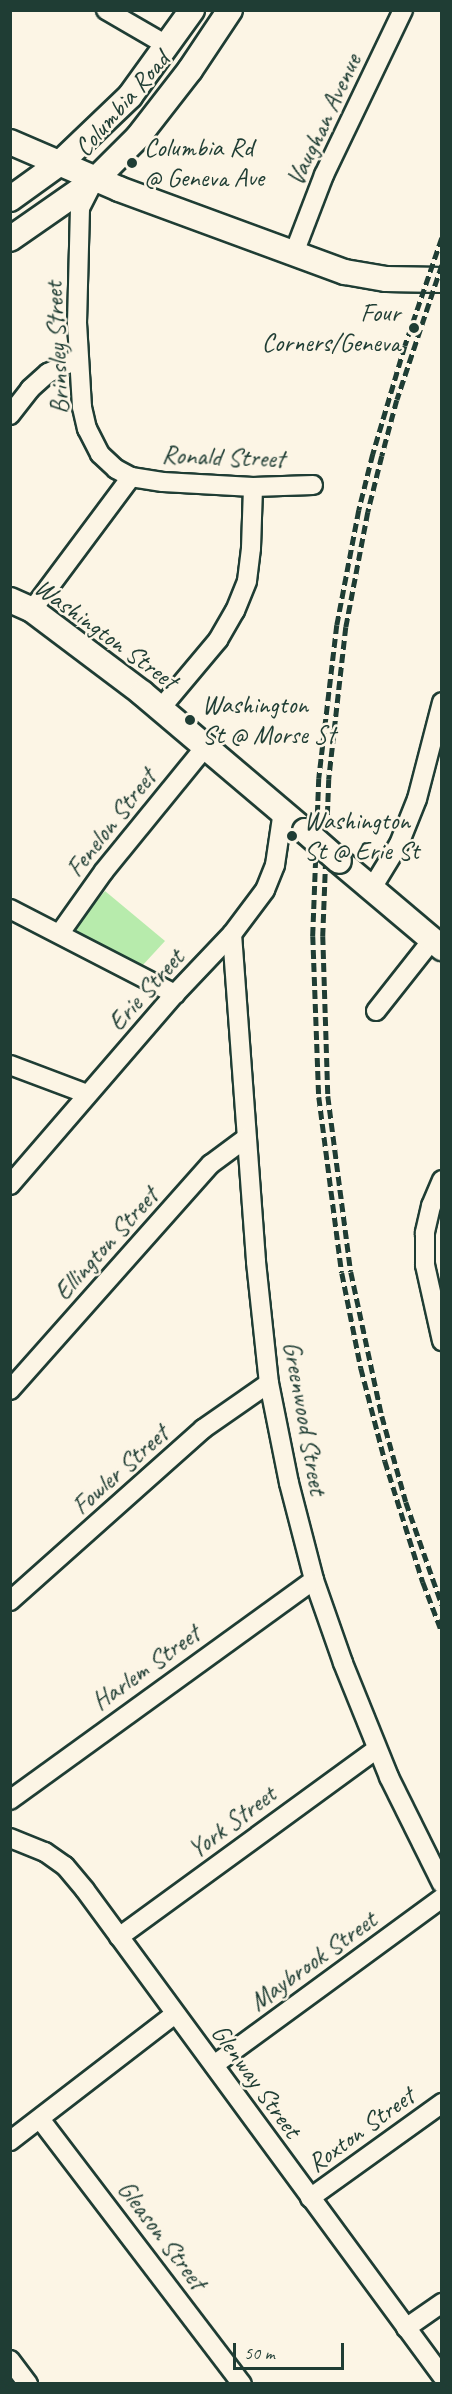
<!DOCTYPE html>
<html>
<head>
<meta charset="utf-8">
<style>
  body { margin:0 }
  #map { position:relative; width:452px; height:2394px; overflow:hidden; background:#fcf5e5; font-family:Caveat,sans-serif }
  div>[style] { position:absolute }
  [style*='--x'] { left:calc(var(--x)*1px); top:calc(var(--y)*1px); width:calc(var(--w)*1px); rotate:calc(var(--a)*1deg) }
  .green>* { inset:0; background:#b7ebac }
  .roads { filter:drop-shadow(2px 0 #1f3d34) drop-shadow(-2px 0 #1f3d34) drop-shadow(0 2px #1f3d34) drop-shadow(0 -2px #1f3d34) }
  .minor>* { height:18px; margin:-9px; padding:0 9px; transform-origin:9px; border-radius:9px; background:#fcf5e5 }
  .major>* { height:24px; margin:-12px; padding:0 12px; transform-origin:12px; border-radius:12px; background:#fcf5e5 }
  .rail>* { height:4.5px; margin-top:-2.25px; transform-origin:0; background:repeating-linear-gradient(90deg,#1f3d34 0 9px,transparent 0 13.5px) }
  .bridges { filter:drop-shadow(2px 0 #1f3d34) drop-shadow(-2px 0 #1f3d34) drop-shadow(0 2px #1f3d34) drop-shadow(0 -2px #1f3d34) }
  .major-bridge>* { height:24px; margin:-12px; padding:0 12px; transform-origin:12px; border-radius:12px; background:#fcf5e5 }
  .dots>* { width:16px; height:16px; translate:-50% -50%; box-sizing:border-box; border:3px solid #fcf5e5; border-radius:50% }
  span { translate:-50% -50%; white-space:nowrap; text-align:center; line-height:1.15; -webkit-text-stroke:5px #fcf5e5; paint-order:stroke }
  .street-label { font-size:26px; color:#1f3d34 }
  .poi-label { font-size:26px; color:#1f3d34 }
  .left { translate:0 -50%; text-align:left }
  .right { translate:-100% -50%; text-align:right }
  .frame { position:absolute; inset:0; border:12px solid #1f3d34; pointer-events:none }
  .scale { position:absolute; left:233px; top:2343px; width:111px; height:27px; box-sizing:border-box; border:3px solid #1f3d34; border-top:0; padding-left:8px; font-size:18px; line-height:21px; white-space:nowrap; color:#1f3d34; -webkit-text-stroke:4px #fcf5e5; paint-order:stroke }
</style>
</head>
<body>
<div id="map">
  <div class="green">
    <i style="clip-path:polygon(105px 891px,165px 941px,142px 966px,72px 931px)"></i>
  </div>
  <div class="roads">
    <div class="minor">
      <i style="--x:106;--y:10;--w:72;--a:30.1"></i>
      <i style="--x:294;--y:253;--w:84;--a:-69"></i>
      <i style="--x:324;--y:175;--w:183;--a:-64.4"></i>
      <i style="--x:10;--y:415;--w:33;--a:-52"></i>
      <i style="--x:30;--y:389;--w:24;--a:-42"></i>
      <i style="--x:48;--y:373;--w:33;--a:-25"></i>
      <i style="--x:131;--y:477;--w:32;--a:9"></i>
      <i style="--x:163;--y:482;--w:90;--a:3.2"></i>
      <i style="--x:253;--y:487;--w:60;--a:-1.9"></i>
      <i style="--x:32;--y:610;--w:166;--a:-53.3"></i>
      <i style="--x:131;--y:477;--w:17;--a:-152"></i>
      <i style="--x:116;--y:469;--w:22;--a:-137"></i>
      <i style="--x:100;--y:454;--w:28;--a:-117"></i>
      <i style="--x:87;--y:429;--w:23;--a:-103"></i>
      <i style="--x:82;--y:407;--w:84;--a:-93.4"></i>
      <i style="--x:77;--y:323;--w:115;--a:-88.5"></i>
      <i style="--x:80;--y:208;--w:30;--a:-63"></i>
      <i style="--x:161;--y:708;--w:89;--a:-50"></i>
      <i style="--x:218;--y:640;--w:34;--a:-60"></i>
      <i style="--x:235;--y:611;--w:32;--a:-68"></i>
      <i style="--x:247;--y:581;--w:33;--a:-83"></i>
      <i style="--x:251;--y:548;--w:61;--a:-88.1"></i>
      <i style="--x:372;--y:888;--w:52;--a:-58.5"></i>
      <i style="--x:399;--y:844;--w:48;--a:-68.2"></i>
      <i style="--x:417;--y:799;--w:100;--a:-75.5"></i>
      <i style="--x:10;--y:909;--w:186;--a:27.3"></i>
      <i style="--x:60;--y:933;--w:76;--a:-54.6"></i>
      <i style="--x:104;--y:871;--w:160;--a:-50.8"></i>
      <i style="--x:232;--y:934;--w:329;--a:85.8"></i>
      <i style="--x:256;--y:1262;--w:122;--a:83.9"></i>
      <i style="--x:269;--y:1383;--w:102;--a:78.7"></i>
      <i style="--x:289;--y:1483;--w:100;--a:75.5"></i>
      <i style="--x:314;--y:1580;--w:88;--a:70.7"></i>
      <i style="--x:343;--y:1663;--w:123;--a:68"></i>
      <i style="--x:389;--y:1777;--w:119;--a:63.6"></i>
      <i style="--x:376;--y:1011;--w:90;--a:-51.7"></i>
      <i style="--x:10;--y:1065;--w:82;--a:20.6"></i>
      <i style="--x:442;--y:1180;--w:28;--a:113"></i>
      <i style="--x:431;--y:1206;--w:28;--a:103"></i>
      <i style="--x:425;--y:1233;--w:32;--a:90"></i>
      <i style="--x:425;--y:1265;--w:78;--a:77.4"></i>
      <i style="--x:10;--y:1185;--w:252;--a:-49.2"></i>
      <i style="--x:175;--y:994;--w:83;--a:-46.5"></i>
      <i style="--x:232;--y:934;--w:55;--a:-53.1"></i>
      <i style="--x:265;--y:890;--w:27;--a:-68"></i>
      <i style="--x:275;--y:865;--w:55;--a:-81.6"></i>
      <i style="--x:10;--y:1390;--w:302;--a:-48.4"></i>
      <i style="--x:211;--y:1164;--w:44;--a:-36.6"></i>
      <i style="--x:10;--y:1601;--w:259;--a:-41.7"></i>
      <i style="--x:203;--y:1429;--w:80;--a:-34.9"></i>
      <i style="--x:10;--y:1800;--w:375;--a:-35.9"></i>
      <i style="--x:10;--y:1838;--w:38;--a:22"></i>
      <i style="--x:45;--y:1852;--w:24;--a:35"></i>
      <i style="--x:65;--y:1866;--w:31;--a:50"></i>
      <i style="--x:85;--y:1890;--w:603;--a:53.7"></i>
      <i style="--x:119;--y:1937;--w:319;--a:-36.1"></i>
      <i style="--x:214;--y:2065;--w:283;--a:-36.2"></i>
      <i style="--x:40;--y:2119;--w:333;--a:52.7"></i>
      <i style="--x:10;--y:2141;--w:208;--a:-37.6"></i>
      <i style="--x:310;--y:2198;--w:163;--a:-35.7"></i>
      <i style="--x:406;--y:2328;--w:44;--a:-34.8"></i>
      <i style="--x:10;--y:2360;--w:30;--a:53"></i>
    </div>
    <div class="major">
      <i style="--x:10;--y:142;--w:119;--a:23.3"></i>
      <i style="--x:119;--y:189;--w:241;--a:20.2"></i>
      <i style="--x:345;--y:272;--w:42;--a:9.7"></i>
      <i style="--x:386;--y:279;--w:56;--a:1"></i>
      <i style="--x:10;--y:199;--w:62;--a:-35.8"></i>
      <i style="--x:60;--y:163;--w:97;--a:-43.7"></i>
      <i style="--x:130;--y:96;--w:106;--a:-54.2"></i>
      <i style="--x:10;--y:239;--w:103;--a:-34.8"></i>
      <i style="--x:95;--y:180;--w:61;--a:-45"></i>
      <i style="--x:138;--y:137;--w:85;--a:-52.2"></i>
      <i style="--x:190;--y:70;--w:72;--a:-56.3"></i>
      <i style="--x:10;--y:600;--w:24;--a:24"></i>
      <i style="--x:32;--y:610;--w:138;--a:37"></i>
      <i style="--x:142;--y:693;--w:214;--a:40.3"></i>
      <i style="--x:339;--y:861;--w:135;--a:40.2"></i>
    </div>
  </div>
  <div class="rail">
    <i style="--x:442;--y:238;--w:114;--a:108.9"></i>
    <i style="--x:405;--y:346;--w:113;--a:106.5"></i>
    <i style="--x:373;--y:454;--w:58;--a:104"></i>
    <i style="--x:359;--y:510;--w:117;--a:100.8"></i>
    <i style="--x:337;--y:625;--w:154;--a:96.7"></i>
    <i style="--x:319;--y:778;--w:158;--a:92.2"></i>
    <i style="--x:313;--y:936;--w:161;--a:87.9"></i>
    <i style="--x:319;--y:1097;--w:177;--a:82.6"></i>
    <i style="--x:342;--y:1273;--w:97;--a:78.7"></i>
    <i style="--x:361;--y:1368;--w:96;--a:75.5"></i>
    <i style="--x:385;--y:1461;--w:127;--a:72.6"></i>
    <i style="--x:423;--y:1582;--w:53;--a:69.2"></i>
    <i style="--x:442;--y:265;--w:142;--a:108.4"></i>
    <i style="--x:397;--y:400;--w:58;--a:105"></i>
    <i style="--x:382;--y:456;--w:58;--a:104"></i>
    <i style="--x:368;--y:512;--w:117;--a:100.8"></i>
    <i style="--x:346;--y:627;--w:153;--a:96.4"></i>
    <i style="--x:329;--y:779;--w:157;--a:92.2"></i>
    <i style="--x:323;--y:936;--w:160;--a:88.2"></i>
    <i style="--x:328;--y:1096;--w:177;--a:82.6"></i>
    <i style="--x:351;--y:1272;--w:147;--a:77.9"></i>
    <i style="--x:382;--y:1416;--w:89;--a:74.4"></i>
    <i style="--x:406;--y:1502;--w:109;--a:70.7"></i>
  </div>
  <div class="bridges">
    <div class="major-bridge">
      <i style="--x:305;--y:831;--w:45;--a:41.4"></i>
    </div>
  </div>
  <div class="dots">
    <i style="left:132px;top:163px;background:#1f3d34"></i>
    <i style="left:414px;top:328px;background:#1f3d34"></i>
    <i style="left:190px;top:720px;background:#1f3d34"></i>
    <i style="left:292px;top:836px;background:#1f3d34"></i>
  </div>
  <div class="street-label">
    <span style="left:122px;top:104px;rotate:-49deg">Columbia Road</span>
    <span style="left:324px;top:120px;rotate:-65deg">Vaughan Avenue</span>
    <span style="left:57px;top:348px;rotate:-93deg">Brinsley Street</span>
    <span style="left:223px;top:457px;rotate:2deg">Ronald Street</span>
    <span style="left:106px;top:634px;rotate:36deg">Washington Street</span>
    <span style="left:111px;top:823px;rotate:-52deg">Fenelon Street</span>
    <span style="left:146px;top:990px;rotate:-48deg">Erie Street</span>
    <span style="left:106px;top:1244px;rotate:-48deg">Ellington Street</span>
    <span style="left:305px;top:1418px;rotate:80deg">Greenwood Street</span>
    <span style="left:120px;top:1470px;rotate:-42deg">Fowler Street</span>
    <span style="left:146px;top:1668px;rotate:-36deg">Harlem Street</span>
    <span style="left:232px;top:1822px;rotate:-37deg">York Street</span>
    <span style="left:313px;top:1961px;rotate:-36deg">Maybrook Street</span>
    <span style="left:256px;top:2081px;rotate:54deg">Glenway Street</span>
    <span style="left:361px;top:2130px;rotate:-36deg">Roxton Street</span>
    <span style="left:162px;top:2235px;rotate:53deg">Gleason Street</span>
  </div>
  <div class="poi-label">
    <span class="left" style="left:144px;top:163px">Columbia Rd<br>@ Geneva Ave</span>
    <span class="right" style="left:400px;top:328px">Four<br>Corners/Geneva</span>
    <span class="left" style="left:202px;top:720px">Washington<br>St @ Morse St</span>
    <span class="left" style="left:304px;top:836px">Washington<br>St @ Erie St</span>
  </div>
  <div class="frame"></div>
  <div class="scale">50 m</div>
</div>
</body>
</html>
